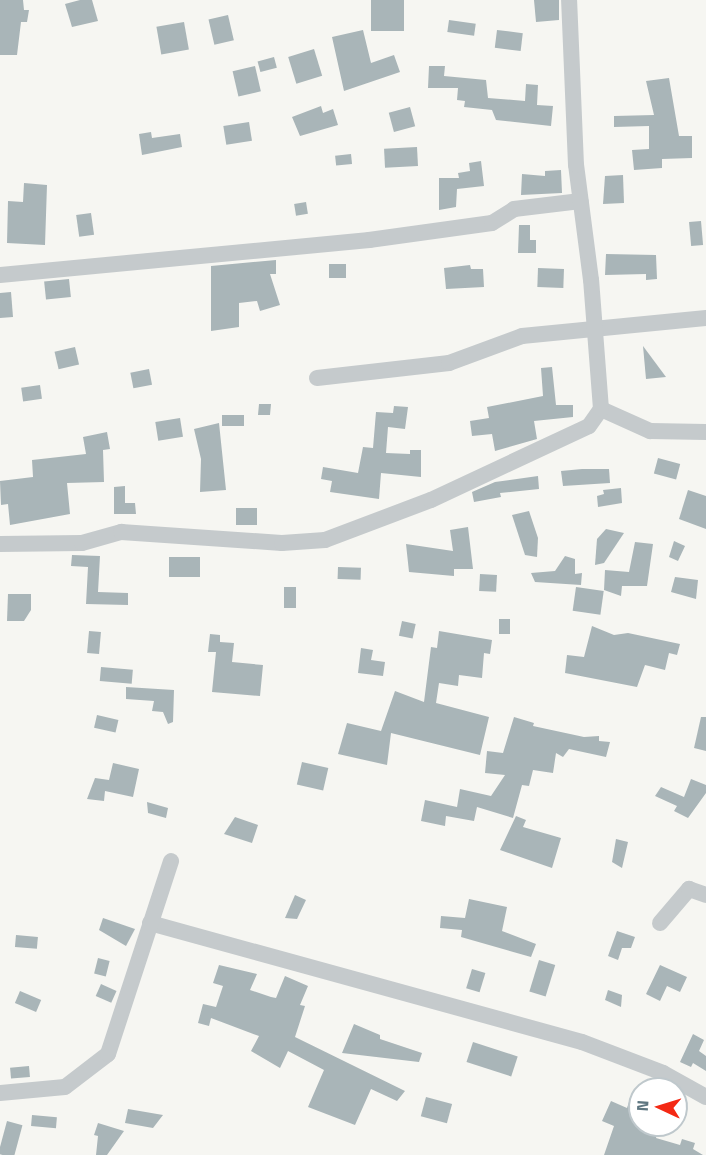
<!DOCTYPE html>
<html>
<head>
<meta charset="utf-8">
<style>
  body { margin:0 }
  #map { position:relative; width:706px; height:1155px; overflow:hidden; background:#f6f6f2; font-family:"Titillium Web",sans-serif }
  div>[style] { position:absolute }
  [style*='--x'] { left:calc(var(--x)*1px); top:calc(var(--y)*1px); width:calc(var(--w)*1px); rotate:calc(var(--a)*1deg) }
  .building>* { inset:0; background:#a9b5b8; transform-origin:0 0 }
  .minor>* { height:16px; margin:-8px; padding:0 8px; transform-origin:8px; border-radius:8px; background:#c5cacc }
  span { translate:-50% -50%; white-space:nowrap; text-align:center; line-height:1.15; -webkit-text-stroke:6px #fff; paint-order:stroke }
  .north { position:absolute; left:628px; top:1077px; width:60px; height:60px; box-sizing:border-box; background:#fff; border:2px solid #bfc8cc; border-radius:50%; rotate:274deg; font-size:16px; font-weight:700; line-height:24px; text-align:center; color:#5e7680 }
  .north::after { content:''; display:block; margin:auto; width:21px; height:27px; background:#f42914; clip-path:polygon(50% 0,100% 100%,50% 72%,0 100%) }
</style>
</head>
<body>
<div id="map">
  <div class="building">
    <i style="clip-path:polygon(0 0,23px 0,24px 10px,29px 10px,27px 22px,21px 22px,17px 55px,0 55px)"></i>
    <i style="clip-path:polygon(80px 0,92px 0,98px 21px,72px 27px,65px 4px)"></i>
    <i style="left:371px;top:0;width:33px;height:31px"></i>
    <i style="clip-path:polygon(534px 0,559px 0,559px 20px,536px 22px)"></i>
    <i style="left:228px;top:15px;width:26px;height:20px;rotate:77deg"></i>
    <i style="left:449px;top:20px;width:27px;height:12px;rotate:8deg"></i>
    <i style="left:184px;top:22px;width:28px;height:28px;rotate:80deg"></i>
    <i style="clip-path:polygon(363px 30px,371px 63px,394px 55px,400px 72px,344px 91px,332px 37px)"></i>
    <i style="left:497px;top:30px;width:26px;height:18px;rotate:7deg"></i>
    <i style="left:314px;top:49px;width:28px;height:27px;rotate:73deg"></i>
    <i style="left:274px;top:57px;width:11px;height:17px;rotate:75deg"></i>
    <i style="left:255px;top:66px;width:26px;height:23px;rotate:77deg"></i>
    <i style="clip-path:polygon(429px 66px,445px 66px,444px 76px,486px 80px,488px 98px,525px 101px,526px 84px,538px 85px,537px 105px,553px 106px,551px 126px,496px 120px,492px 110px,464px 107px,465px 101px,457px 100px,458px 88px,428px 88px)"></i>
    <i style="clip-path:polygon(669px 78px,679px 136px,692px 136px,692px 158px,662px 159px,662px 168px,634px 170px,632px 150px,649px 149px,649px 126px,614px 127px,614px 116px,654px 115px,646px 81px)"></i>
    <i style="clip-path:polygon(321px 106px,323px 113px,333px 109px,338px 125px,300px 136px,292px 117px)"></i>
    <i style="left:410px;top:107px;width:20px;height:22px;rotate:75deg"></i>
    <i style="left:249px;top:122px;width:19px;height:26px;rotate:81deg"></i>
    <i style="clip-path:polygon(151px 132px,152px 138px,180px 134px,182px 147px,142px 155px,139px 134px)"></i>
    <i style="left:417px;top:147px;width:19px;height:33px;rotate:87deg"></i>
    <i style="left:351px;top:154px;width:10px;height:16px;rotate:84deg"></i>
    <i style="clip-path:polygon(481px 161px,484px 186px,457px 189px,456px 207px,439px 210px,439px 178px,459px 178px,458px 173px,470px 171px,469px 163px)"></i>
    <i style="clip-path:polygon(561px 170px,562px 193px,521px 195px,522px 174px,545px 176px,545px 171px)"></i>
    <i style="clip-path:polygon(623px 175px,624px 203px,603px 204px,605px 176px)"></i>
    <i style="clip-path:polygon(24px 183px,47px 185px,45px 245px,7px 243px,8px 201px,23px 202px)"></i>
    <i style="left:306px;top:202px;width:12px;height:12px;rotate:81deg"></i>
    <i style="left:91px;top:213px;width:22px;height:15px;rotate:82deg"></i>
    <i style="left:701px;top:221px;width:24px;height:12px;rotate:85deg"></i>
    <i style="clip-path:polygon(519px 225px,530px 225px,530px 240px,536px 240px,536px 253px,518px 253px)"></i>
    <i style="clip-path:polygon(606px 254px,656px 255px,657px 279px,646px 280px,646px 274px,605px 275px)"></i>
    <i style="clip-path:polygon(276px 260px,276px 274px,270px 274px,280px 305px,260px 311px,257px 301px,239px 303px,239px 327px,211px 331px,211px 266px)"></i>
    <i style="left:346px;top:264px;width:14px;height:17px;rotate:90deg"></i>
    <i style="clip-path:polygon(470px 265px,471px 269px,483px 269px,484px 287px,446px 289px,444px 268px)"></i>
    <i style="left:538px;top:268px;width:26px;height:19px;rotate:2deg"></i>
    <i style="left:69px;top:279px;width:18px;height:25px;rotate:84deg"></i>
    <i style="clip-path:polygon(11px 292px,13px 317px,0 318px,0 293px)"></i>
    <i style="clip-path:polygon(643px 346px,666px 377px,646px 379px)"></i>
    <i style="left:75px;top:347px;width:18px;height:21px;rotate:77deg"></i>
    <i style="clip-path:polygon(552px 367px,556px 405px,573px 405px,573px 417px,534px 421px,537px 439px,495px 451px,492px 434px,472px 436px,470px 421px,489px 418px,487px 407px,543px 396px,541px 368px)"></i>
    <i style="left:149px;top:369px;width:16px;height:19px;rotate:79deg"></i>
    <i style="left:40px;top:385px;width:14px;height:19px;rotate:82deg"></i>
    <i style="clip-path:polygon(259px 404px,271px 404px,270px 415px,258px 415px)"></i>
    <i style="clip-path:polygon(394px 406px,408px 407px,405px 429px,388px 427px,386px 453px,410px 454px,410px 450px,421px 450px,421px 477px,381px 473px,379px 499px,330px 492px,332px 481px,321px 479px,323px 467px,358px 473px,363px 447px,373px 448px,376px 412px,393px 413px)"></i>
    <i style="left:222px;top:415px;width:22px;height:11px"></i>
    <i style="left:180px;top:418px;width:19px;height:25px;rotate:81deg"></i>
    <i style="clip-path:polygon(219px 423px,226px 490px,200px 492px,201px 459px,194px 429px)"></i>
    <i style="clip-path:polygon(107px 432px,110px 449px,103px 450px,104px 482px,67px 483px,70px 514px,10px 525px,8px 504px,1px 505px,0 481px,33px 477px,32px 460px,86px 454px,83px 437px)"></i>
    <i style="left:658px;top:458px;width:23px;height:16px;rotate:15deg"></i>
    <i style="clip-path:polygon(582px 469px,609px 469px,610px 483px,563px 486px,561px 471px)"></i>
    <i style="clip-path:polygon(538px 476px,539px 489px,500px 493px,501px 497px,474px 502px,472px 492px,495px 482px)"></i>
    <i style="clip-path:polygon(125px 486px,125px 503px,135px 503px,136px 514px,114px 514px,114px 487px)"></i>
    <i style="clip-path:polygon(621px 488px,622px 503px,598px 507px,597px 496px,604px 494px,603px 490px)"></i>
    <i style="clip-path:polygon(688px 490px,706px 496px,706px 529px,679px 519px)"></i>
    <i style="left:236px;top:508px;width:21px;height:17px"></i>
    <i style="clip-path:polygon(529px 511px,538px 538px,537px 557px,525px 555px,512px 515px)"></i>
    <i style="clip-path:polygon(468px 527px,473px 569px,454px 569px,454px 576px,409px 572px,406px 544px,453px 551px,450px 530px)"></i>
    <i style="clip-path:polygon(606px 529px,624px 533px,604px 563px,595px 565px,597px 539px)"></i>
    <i style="clip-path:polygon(674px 541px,685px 546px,678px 561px,669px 557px)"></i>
    <i style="clip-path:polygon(635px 542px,653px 544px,647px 586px,622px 586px,621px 596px,604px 590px,605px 570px,629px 572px)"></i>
    <i style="clip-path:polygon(72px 555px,100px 556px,98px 592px,128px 593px,128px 605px,86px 604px,88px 567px,71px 566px)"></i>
    <i style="clip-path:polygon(565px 556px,575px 559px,575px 574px,582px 573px,581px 585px,535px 582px,531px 573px,555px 571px)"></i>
    <i style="left:169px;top:557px;width:31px;height:20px"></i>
    <i style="left:338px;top:567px;width:23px;height:12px;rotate:2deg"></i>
    <i style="left:480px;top:574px;width:17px;height:17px;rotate:3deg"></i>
    <i style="clip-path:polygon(675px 577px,698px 580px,696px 599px,671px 592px)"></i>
    <i style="left:284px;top:587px;width:12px;height:21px"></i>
    <i style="left:576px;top:587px;width:28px;height:24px;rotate:8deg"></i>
    <i style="clip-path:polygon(8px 594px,31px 594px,31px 610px,24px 621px,7px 621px)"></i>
    <i style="left:499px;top:619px;width:11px;height:15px"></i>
    <i style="left:402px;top:621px;width:14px;height:15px;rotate:12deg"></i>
    <i style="clip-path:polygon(592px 626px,614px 635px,628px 633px,680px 644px,677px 655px,669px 653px,665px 670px,645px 665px,637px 687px,565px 673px,567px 655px,584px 657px)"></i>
    <i style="left:89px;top:631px;width:12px;height:22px;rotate:5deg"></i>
    <i style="clip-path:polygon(439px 631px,492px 640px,490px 654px,484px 653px,482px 678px,459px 675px,458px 686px,439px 683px,436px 703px,489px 717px,480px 755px,391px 733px,387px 765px,338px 754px,347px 723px,381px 731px,395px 691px,424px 702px,431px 647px,437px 648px)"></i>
    <i style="clip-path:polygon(210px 634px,220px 635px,220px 642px,234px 643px,232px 662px,263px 665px,260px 696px,212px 692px,216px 652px,208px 652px)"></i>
    <i style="clip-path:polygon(361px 648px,373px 650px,371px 660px,385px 662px,383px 676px,358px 673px)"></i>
    <i style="left:101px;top:667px;width:32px;height:14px;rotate:5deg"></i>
    <i style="clip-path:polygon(126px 687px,174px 690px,173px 722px,168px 724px,163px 712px,152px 711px,154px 701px,126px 699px)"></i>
    <i style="left:97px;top:715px;width:22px;height:13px;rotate:13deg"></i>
    <i style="clip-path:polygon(514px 717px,534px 723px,533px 726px,584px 737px,599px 736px,599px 741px,610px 742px,606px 757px,569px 749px,563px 757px,556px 753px,553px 773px,533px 770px,529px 786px,522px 785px,513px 818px,477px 807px,474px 821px,446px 816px,445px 826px,421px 821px,425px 800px,457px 807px,460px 789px,491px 796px,505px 775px,485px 773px,487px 751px,503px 753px)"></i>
    <i style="clip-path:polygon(701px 717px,706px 717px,706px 751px,694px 748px)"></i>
    <i style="left:302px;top:762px;width:27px;height:23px;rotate:13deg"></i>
    <i style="clip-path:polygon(113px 763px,139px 769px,133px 797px,105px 791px,104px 801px,87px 799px,95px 778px,109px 780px)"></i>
    <i style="clip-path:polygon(691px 779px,706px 785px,706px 793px,688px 818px,674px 811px,677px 806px,655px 796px,661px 787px,684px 797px)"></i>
    <i style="clip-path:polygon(147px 802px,168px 808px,166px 818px,148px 813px)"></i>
    <i style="clip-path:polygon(516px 816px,526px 820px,523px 827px,561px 838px,552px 868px,500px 850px)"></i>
    <i style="clip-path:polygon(235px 817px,258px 825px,252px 843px,224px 834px)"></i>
    <i style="clip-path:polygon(616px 839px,628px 842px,622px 868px,612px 862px)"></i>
    <i style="clip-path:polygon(295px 895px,306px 900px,297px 919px,285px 918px)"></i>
    <i style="clip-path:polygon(469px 899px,507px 907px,502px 931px,536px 944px,531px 957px,461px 937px,462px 930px,440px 928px,441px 916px,465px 918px)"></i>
    <i style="clip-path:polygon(103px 918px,135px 929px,126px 946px,99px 930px)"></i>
    <i style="clip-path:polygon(617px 931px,635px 937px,631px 948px,622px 948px,618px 960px,608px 956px)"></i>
    <i style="left:16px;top:935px;width:22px;height:12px;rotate:5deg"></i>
    <i style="left:98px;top:958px;width:12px;height:16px;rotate:14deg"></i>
    <i style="left:539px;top:960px;width:17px;height:33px;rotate:17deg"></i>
    <i style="clip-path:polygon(219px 965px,257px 974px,250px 990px,271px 997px,276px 998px,285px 976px,308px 986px,300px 1005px,305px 1006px,295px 1037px,405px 1091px,397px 1101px,371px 1089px,355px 1125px,308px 1107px,324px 1070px,288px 1051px,280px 1068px,251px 1051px,259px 1036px,211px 1018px,209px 1026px,198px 1023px,203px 1004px,216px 1007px,223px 986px,213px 983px)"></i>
    <i style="clip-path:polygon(660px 965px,687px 977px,680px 992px,667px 986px,660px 1001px,646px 994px)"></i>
    <i style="left:472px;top:969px;width:14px;height:20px;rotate:17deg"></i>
    <i style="left:101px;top:984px;width:17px;height:13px;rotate:24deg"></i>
    <i style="clip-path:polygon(608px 990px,622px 995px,621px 1007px,605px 1000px)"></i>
    <i style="left:20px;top:991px;width:23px;height:13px;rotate:23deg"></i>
    <i style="clip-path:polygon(354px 1024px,380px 1035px,380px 1039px,422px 1053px,419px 1062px,342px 1053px)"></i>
    <i style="clip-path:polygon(693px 1034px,704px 1040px,699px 1051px,706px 1056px,706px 1071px,693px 1063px,691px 1067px,680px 1062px)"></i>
    <i style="left:473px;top:1042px;width:47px;height:21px;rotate:18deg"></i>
    <i style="left:29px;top:1066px;width:11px;height:19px;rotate:85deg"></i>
    <i style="left:426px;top:1097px;width:27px;height:20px;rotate:15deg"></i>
    <i style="clip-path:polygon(611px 1101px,627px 1108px,629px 1102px,640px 1106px,640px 1125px,660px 1125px,656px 1138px,680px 1145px,682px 1139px,695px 1143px,693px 1149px,703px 1155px,604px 1155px,614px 1126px,602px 1121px)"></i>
    <i style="clip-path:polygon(128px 1109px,163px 1115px,153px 1128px,125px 1123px)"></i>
    <i style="left:32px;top:1115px;width:25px;height:11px;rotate:5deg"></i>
    <i style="left:7px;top:1121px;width:16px;height:34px;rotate:15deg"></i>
    <i style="clip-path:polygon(98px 1123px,124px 1131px,107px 1155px,96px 1155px,98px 1136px,94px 1135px)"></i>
  </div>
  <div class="minor">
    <i style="--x:0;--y:275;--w:371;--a:-5.4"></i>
    <i style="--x:369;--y:240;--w:124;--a:-7.9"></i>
    <i style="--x:492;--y:223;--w:26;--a:-32"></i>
    <i style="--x:514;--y:209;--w:67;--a:-6.8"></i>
    <i style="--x:317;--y:378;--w:133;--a:-6.5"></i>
    <i style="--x:449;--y:363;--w:78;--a:-20.3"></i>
    <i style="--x:522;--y:336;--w:185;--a:-5.6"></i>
    <i style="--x:601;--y:409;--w:54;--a:24.2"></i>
    <i style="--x:650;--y:431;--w:56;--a:1"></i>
    <i style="--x:0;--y:544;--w:82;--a:-0.7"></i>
    <i style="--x:82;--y:543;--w:41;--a:-15.8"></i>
    <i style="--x:121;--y:532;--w:161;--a:3.9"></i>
    <i style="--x:282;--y:543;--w:43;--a:-4"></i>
    <i style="--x:325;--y:540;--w:113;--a:-20.7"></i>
    <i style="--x:431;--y:500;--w:174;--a:-25.1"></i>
    <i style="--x:589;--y:426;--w:21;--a:-55"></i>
    <i style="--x:601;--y:409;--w:129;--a:-94.4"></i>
    <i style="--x:591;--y:280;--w:116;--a:-97.4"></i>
    <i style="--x:576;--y:165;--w:165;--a:-92.4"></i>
    <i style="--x:150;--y:923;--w:448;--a:15.4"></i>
    <i style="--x:582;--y:1042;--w:87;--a:20.9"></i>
    <i style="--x:663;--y:1073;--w:49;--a:29.2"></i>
    <i style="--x:660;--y:923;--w:45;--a:-49.5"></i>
    <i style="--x:689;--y:889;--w:18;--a:19"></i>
    <i style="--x:0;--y:1093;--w:65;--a:-5.3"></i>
    <i style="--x:65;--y:1087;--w:54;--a:-37.5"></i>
    <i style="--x:108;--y:1054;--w:203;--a:-71.9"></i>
  </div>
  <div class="north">N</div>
</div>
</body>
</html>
